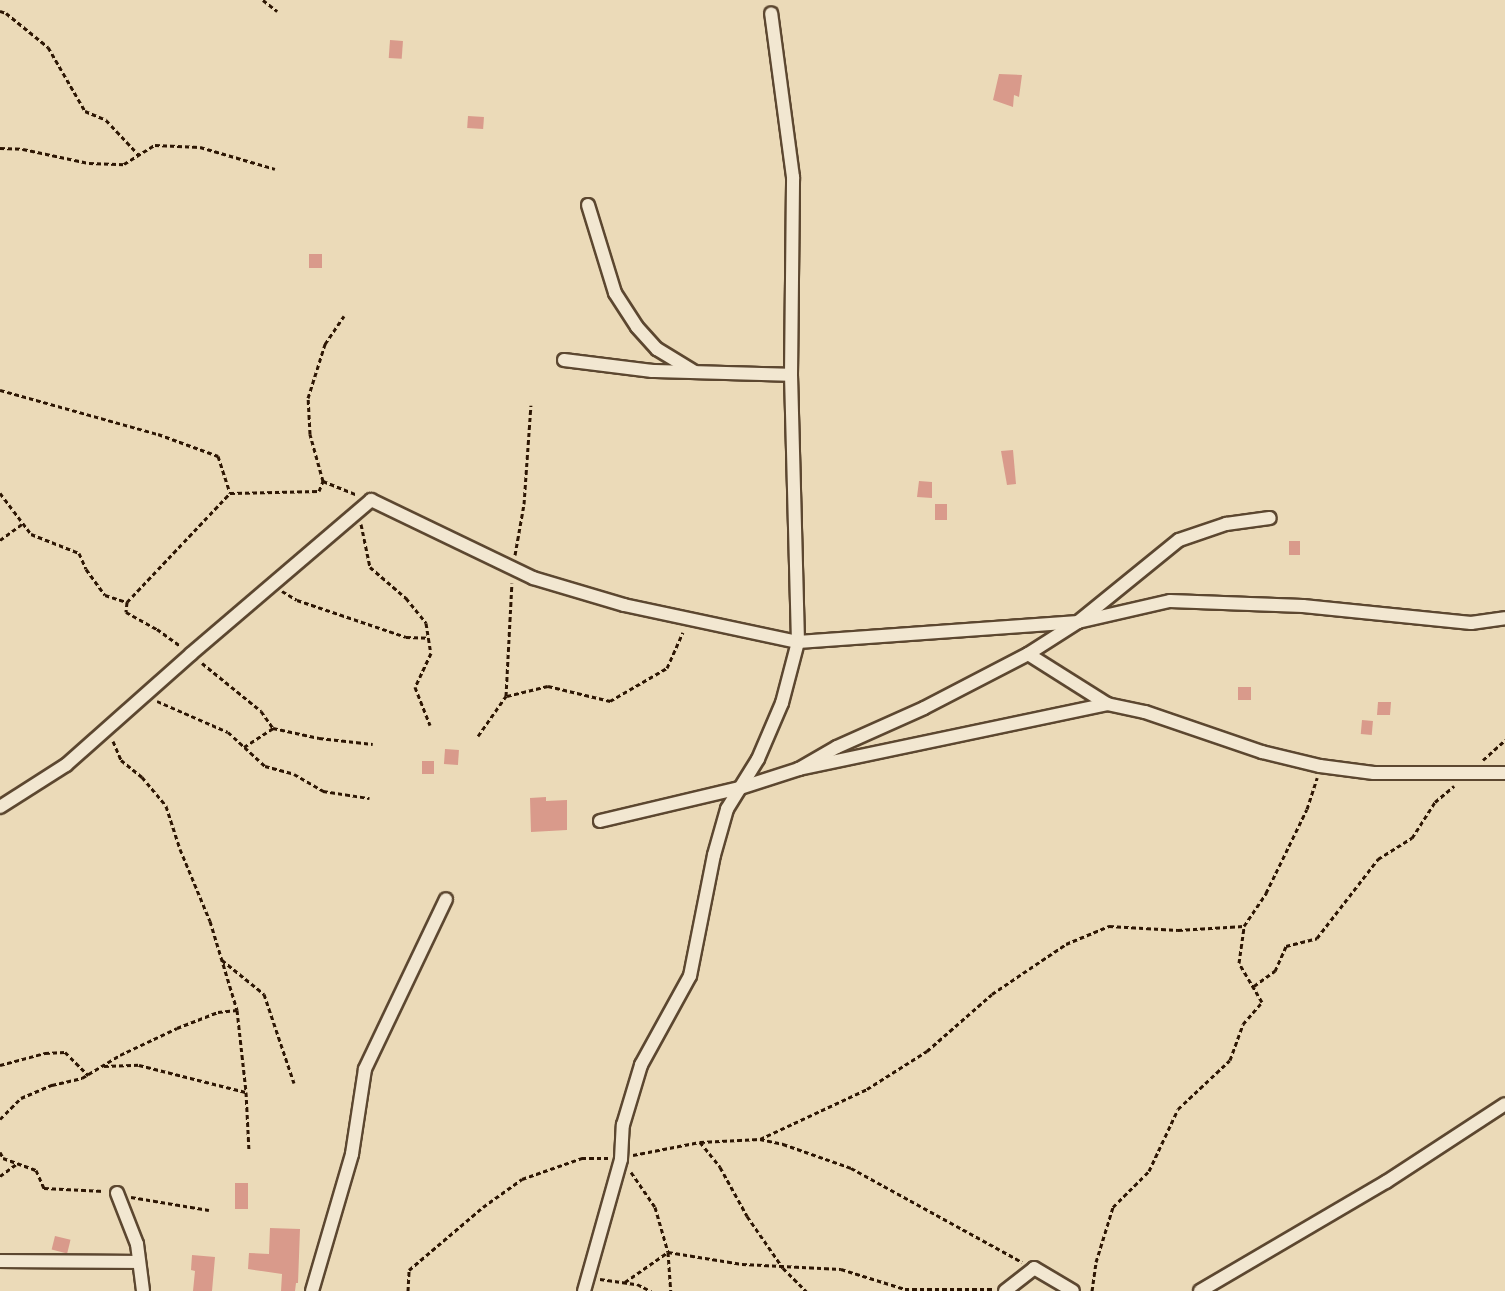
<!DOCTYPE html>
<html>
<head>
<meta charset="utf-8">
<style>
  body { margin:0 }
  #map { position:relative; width:1505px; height:1291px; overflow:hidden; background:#ebdab8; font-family:"IM FELL Double Pica",serif }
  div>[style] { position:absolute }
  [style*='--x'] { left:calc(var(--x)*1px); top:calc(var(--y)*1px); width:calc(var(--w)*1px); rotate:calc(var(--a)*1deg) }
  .building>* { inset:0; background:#d99a8b; transform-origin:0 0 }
  .path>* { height:3px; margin-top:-1.5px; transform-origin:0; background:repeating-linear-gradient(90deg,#2d1603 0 4.5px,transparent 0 7.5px) }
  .roads { filter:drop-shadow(2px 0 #5c4730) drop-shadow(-2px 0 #5c4730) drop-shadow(0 2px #5c4730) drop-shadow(0 -2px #5c4730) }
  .street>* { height:12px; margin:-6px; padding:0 6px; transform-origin:6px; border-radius:6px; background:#f2e7d1 }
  span { translate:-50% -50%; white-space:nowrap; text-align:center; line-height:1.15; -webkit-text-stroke:4.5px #f2e7d1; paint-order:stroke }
</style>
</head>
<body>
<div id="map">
  <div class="building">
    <i style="left:390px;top:40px;width:13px;height:18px;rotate:4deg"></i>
    <i style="clip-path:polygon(999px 74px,1022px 75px,1019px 97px,1014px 95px,1013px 107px,993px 100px)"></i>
    <i style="left:468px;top:116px;width:16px;height:12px;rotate:4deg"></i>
    <i style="left:309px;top:254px;width:13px;height:14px"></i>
    <i style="clip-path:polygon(1013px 450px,1016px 484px,1007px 485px,1001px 451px)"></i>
    <i style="clip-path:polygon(919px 481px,932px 482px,932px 498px,917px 497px)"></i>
    <i style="left:935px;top:504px;width:12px;height:16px"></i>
    <i style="left:1289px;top:541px;width:11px;height:14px"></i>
    <i style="left:1238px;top:687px;width:13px;height:13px"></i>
    <i style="clip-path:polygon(1378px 702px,1391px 702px,1390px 715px,1377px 715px)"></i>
    <i style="left:1362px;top:720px;width:11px;height:14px;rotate:5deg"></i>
    <i style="left:445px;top:749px;width:14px;height:15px;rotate:4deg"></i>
    <i style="left:422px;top:761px;width:12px;height:13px"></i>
    <i style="clip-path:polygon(546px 797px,546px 801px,567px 800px,567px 830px,531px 832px,530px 798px)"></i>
    <i style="left:235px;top:1183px;width:13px;height:26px"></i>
    <i style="clip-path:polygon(270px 1228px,300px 1229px,298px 1283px,296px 1283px,295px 1291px,281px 1291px,282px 1274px,248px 1269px,249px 1253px,269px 1254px)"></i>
    <i style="left:55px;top:1236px;width:16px;height:14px;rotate:14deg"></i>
    <i style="clip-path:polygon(192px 1255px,215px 1257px,212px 1291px,193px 1291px,195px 1271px,191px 1270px)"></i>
  </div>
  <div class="path">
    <i style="--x:263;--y:0;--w:18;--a:38"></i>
    <i style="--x:0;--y:11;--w:6;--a:18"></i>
    <i style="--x:6;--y:13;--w:54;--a:39"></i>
    <i style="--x:48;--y:47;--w:74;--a:60"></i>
    <i style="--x:85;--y:111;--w:23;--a:23"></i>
    <i style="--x:106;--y:120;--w:48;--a:46.7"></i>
    <i style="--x:0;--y:148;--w:23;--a:2"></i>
    <i style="--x:23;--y:149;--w:67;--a:12"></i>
    <i style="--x:89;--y:163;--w:35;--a:2"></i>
    <i style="--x:124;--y:164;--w:36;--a:-32"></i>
    <i style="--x:155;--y:145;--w:45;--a:2.5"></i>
    <i style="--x:200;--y:147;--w:78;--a:16.3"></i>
    <i style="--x:0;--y:390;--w:164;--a:15.6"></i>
    <i style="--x:158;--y:434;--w:64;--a:20.1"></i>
    <i style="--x:218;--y:456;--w:39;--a:72"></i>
    <i style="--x:230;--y:493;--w:89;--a:-1.3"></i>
    <i style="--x:319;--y:491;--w:11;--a:-68"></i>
    <i style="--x:323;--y:481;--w:37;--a:22"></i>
    <i style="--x:323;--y:481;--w:49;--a:-105.5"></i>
    <i style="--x:310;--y:434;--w:36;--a:-93"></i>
    <i style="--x:308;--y:398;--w:57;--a:-72.5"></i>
    <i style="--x:325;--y:344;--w:34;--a:-56"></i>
    <i style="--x:0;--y:493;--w:51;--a:52.9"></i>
    <i style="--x:31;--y:534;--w:52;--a:21.6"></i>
    <i style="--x:79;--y:553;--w:17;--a:66"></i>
    <i style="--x:86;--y:569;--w:32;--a:54"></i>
    <i style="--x:105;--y:595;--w:23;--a:18"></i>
    <i style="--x:127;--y:602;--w:10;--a:96"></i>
    <i style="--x:126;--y:612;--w:35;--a:29"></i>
    <i style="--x:157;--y:629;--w:29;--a:36"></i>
    <i style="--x:361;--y:524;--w:44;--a:78.2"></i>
    <i style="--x:370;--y:567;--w:48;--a:40.7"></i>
    <i style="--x:406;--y:598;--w:32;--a:51"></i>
    <i style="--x:426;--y:623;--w:30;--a:81"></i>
    <i style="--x:431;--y:653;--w:38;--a:115"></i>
    <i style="--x:415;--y:687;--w:41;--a:68.5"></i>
    <i style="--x:0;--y:540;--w:27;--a:-36"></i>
    <i style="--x:515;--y:555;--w:52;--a:-80"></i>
    <i style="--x:524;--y:504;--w:99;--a:-86"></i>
    <i style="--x:282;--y:591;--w:17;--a:31"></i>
    <i style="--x:297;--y:600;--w:115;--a:18.7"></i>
    <i style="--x:406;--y:637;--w:23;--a:2"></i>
    <i style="--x:127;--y:602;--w:150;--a:-46.6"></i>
    <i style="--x:202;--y:663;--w:76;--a:39.1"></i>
    <i style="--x:261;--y:711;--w:21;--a:55"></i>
    <i style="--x:507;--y:696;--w:42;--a:-13.7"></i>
    <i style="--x:548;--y:686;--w:64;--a:13.6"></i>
    <i style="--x:610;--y:701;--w:66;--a:-30.1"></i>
    <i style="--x:667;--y:668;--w:39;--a:-66"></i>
    <i style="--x:157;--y:701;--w:77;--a:23.6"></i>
    <i style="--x:228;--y:732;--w:50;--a:42.6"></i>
    <i style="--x:265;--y:766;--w:30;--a:15"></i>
    <i style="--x:294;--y:774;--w:34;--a:30"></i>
    <i style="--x:323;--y:791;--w:47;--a:8.7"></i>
    <i style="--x:478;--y:736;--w:49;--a:-55"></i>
    <i style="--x:506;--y:696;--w:113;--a:-87"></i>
    <i style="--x:113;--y:741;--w:21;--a:67"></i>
    <i style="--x:121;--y:760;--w:27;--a:39"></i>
    <i style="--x:142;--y:777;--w:38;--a:50"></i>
    <i style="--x:166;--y:806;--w:45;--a:72"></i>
    <i style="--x:180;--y:849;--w:78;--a:67.4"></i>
    <i style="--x:210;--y:921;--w:93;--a:73.1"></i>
    <i style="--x:237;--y:1010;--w:82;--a:83.7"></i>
    <i style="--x:246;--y:1092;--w:59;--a:87.1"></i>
    <i style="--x:244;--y:747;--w:35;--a:-33"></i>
    <i style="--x:273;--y:728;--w:47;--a:12.3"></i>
    <i style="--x:319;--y:738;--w:54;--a:6.3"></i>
    <i style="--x:1483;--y:760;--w:30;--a:-42"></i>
    <i style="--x:222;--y:960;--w:54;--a:39"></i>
    <i style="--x:264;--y:994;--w:94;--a:71.4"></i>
    <i style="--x:1254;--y:986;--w:26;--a:-36"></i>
    <i style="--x:1275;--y:971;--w:27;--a:-66"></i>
    <i style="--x:1286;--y:946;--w:32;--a:-14"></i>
    <i style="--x:1317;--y:938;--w:100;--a:-52.3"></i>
    <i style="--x:1378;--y:859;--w:40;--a:-32"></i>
    <i style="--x:1412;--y:838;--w:43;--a:-57.4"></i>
    <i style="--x:1435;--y:802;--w:25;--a:-40"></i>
    <i style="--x:0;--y:1065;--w:47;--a:-14.9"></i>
    <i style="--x:45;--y:1053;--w:20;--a:-3"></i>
    <i style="--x:65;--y:1052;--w:33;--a:45"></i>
    <i style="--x:104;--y:1066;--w:35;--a:-2"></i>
    <i style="--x:139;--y:1065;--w:110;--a:14.2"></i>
    <i style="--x:0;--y:1119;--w:30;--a:-45"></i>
    <i style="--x:21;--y:1098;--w:34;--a:-23"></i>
    <i style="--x:52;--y:1085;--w:31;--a:-13"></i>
    <i style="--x:82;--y:1078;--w:44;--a:-31.2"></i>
    <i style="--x:120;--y:1055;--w:63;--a:-25.3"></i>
    <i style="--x:177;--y:1028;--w:44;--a:-21.3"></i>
    <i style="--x:218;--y:1012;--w:19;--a:-6"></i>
    <i style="--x:760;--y:1139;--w:118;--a:-25"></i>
    <i style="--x:867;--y:1089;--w:71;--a:-32.3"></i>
    <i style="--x:927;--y:1051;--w:86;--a:-41.2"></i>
    <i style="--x:992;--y:994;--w:89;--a:-34"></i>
    <i style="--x:1066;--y:944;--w:47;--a:-22.7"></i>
    <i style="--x:1109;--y:926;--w:69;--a:3.3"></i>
    <i style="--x:1178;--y:930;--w:66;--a:-3.5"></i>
    <i style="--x:1244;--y:926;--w:40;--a:-56"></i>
    <i style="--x:1266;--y:893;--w:93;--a:-64"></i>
    <i style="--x:1307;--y:809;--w:33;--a:-72"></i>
    <i style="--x:700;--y:1142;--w:32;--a:51"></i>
    <i style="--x:720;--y:1167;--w:56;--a:61.1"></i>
    <i style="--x:747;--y:1216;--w:63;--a:55.3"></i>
    <i style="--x:783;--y:1268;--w:33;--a:45"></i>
    <i style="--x:0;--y:1152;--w:7;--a:63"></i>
    <i style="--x:3;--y:1158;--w:35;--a:20"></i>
    <i style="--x:36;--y:1170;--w:20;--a:66"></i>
    <i style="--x:44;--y:1188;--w:60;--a:2.9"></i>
    <i style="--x:633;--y:1155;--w:68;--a:-11"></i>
    <i style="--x:700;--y:1142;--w:60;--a:-2.9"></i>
    <i style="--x:760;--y:1139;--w:24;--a:12"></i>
    <i style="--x:783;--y:1144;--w:72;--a:19.4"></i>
    <i style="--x:851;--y:1168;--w:195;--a:28.8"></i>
    <i style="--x:631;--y:1172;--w:42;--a:55.6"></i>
    <i style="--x:655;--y:1207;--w:47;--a:73.9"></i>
    <i style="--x:668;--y:1252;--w:39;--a:86"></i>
    <i style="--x:0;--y:1176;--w:22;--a:-36"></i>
    <i style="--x:131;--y:1197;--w:79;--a:9.5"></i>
    <i style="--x:600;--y:1279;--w:37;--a:8"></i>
    <i style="--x:637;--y:1284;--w:16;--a:27"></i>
    <i style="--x:625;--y:1282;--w:52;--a:-34.9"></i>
    <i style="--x:668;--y:1252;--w:75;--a:9.2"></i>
    <i style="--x:742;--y:1264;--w:99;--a:2.9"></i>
    <i style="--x:841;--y:1269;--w:67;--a:17.4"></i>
    <i style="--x:905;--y:1289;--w:89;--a:0"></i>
    <i style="--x:408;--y:1291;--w:21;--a:-87"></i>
    <i style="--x:409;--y:1270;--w:97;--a:-40.4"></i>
    <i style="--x:483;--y:1207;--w:48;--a:-35.7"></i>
    <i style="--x:522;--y:1179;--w:64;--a:-19.3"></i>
    <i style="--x:582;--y:1158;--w:26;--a:0"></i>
    <i style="--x:1092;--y:1291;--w:29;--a:-82"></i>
    <i style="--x:1096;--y:1262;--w:58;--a:-72.8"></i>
    <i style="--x:1113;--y:1207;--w:51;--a:-45"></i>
    <i style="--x:1149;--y:1171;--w:68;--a:-64.9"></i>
    <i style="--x:1178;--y:1109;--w:71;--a:-43.3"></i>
    <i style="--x:1230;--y:1060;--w:38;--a:-70"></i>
    <i style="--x:1243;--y:1024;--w:29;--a:-49"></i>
    <i style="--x:1262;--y:1002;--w:45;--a:-120.5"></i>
    <i style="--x:1239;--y:963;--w:37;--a:-82"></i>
  </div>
  <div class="roads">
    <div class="street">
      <i style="--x:588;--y:205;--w:92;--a:72.9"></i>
      <i style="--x:615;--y:293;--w:40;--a:57.1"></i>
      <i style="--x:637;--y:327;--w:30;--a:48"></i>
      <i style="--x:657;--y:349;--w:44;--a:31.2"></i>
      <i style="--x:564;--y:360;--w:89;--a:7.1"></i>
      <i style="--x:652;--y:371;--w:139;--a:1.6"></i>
      <i style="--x:1028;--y:654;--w:93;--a:32.3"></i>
      <i style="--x:1107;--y:704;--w:39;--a:12"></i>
      <i style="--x:1145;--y:712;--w:124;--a:18.9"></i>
      <i style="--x:1262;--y:752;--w:60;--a:13.6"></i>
      <i style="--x:1320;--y:766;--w:54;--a:7.4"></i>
      <i style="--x:1374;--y:773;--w:131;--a:0"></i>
      <i style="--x:799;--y:769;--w:44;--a:-30.1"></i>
      <i style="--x:837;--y:747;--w:95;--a:-24.1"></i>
      <i style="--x:924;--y:708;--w:117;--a:-27.4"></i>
      <i style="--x:1028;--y:654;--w:59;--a:-32.6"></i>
      <i style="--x:1078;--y:622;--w:130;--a:-39.1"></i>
      <i style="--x:1179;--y:540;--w:50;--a:-18.8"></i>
      <i style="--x:1226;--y:524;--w:44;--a:-7.8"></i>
      <i style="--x:0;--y:807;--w:78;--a:-32.5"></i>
      <i style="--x:66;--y:765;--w:167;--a:-41.6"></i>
      <i style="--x:191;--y:654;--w:237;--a:-40.5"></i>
      <i style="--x:371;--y:500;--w:180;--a:25.7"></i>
      <i style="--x:533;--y:578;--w:95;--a:16.5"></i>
      <i style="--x:624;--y:605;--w:178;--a:12"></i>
      <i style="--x:798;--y:642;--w:281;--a:-4.1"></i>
      <i style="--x:1078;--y:622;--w:94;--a:-12.9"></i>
      <i style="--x:1170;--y:601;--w:133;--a:2.2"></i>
      <i style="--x:1303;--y:606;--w:169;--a:5.8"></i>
      <i style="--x:1471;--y:623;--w:34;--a:-8"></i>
      <i style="--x:600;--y:821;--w:144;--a:-13.3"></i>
      <i style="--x:740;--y:788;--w:62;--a:-17.9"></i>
      <i style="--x:799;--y:769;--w:315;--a:-11.9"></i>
      <i style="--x:117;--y:1193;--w:55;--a:68.6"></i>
      <i style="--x:137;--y:1244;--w:47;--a:82.7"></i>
      <i style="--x:0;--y:1261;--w:139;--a:0.4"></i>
      <i style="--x:312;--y:1291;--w:143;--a:-73.7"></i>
      <i style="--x:352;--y:1154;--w:86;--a:-81.3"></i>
      <i style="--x:365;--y:1069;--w:188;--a:-64.5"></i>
      <i style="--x:584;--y:1291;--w:137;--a:-74.3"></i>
      <i style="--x:621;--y:1159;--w:34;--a:-87"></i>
      <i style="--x:623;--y:1125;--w:63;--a:-73.3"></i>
      <i style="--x:641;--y:1065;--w:102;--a:-61.2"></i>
      <i style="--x:690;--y:976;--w:123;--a:-78.8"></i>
      <i style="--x:714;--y:855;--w:48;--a:-74.2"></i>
      <i style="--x:727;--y:809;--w:59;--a:-58.2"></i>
      <i style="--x:758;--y:759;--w:61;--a:-66.8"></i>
      <i style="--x:782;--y:703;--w:63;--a:-75.3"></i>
      <i style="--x:798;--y:642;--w:267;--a:-91.5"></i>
      <i style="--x:791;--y:375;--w:198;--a:-89.4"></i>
      <i style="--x:793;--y:177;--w:165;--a:-97.6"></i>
      <i style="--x:1005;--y:1291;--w:37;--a:-38"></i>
      <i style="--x:1034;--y:1268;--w:45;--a:30.5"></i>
      <i style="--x:1200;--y:1291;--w:216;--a:-30.4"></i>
      <i style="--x:1386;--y:1182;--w:142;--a:-33.2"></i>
    </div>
  </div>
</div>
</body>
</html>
